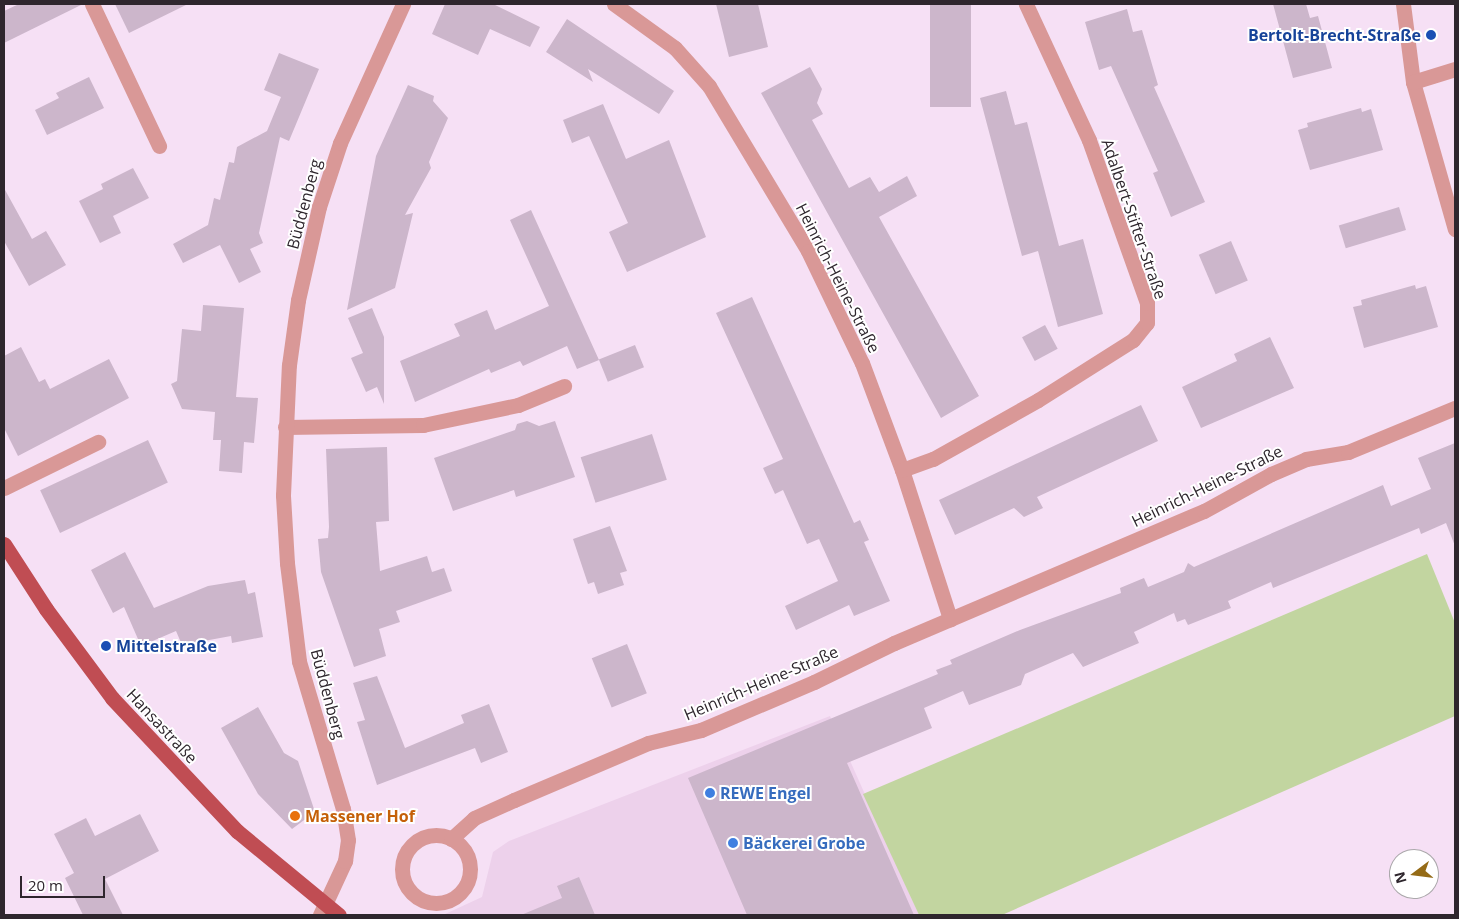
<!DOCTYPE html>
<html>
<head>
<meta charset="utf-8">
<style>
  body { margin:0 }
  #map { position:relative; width:1459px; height:919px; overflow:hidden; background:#f6e0f5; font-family:"Open Sans",sans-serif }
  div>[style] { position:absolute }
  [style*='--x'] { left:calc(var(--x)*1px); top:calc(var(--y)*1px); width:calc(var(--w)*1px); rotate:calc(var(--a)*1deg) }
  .built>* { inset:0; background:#edd1eb }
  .green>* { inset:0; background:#c2d5a0 }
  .building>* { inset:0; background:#ccb6cb; transform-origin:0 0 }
  .minor>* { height:15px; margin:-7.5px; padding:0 7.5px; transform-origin:7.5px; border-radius:7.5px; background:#d99897 }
  .minor>.ring { margin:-7.5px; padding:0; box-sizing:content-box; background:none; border:15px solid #d99897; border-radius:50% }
  .major>* { height:15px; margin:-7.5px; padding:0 7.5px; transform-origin:7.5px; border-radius:7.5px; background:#c04d53 }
  .dots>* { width:14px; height:14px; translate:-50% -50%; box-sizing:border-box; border:2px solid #fff; border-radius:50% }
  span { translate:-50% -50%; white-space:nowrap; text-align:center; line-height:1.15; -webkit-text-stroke:4px #fff; paint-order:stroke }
  .transit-label { font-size:16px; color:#164399; font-weight:700 }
  .right { translate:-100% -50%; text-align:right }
  .left { translate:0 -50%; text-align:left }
  .street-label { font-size:16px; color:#2e262d }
  .shop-label { font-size:16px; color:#366cbe; font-weight:700 }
  .food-label { font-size:16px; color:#c56008; font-weight:700 }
  .frame { position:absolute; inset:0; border:5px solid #2e262d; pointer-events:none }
  .north { position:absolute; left:1389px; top:849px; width:50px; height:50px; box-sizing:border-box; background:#fff; border:1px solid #aba8ab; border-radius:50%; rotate:255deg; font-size:14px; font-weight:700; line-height:20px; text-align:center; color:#2e262d }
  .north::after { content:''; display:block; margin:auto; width:18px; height:22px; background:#956b17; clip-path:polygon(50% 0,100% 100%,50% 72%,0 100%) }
  .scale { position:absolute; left:20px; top:876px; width:85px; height:22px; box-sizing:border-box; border:2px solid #2e262d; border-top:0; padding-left:6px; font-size:15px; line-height:18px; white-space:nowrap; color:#2e262d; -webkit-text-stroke:4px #fff; paint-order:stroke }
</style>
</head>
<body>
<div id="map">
  <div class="built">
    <i style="clip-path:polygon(830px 716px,919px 915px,443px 915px,482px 897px,493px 852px,509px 841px)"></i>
  </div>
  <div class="green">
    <i style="clip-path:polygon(1427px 554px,1455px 623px,1455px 716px,1002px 915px,919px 915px,863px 794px)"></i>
  </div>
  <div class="building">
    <i style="clip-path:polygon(19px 4px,83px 4px,4px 43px,4px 11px)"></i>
    <i style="clip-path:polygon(115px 4px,188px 4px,129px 33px)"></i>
    <i style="clip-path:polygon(445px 4px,493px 4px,540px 27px,530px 47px,490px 29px,478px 55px,432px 34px)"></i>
    <i style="clip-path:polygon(716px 4px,758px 4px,768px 47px,729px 57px)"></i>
    <i style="left:930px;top:4px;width:41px;height:103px"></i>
    <i style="clip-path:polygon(1273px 4px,1306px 4px,1310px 18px,1318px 16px,1332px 68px,1293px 78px)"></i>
    <i style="clip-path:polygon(1127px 9px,1133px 32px,1142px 30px,1158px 85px,1154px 87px,1205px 202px,1171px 217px,1153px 173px,1158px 171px,1111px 66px,1099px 70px,1085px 22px)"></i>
    <i style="clip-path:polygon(567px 19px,674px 91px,659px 114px,588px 69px,593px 82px,546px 52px)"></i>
    <i style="clip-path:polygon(279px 53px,319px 69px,289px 141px,280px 137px,259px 233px,263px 243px,250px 249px,261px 272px,239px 283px,220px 245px,183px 263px,173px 244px,208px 225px,214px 198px,220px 200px,229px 162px,234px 163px,237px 147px,267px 131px,281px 97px,264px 90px)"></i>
    <i style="clip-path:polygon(810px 67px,822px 89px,817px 103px,823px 114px,812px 120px,849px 188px,870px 177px,879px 192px,907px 176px,917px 196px,879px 217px,979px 396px,941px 418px,761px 93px)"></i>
    <i style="clip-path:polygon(89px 77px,104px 108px,47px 135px,35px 110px,59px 98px,56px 93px)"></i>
    <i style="clip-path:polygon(408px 85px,434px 96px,433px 101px,448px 118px,429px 162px,431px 168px,405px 215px,413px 213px,395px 288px,347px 310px,376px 156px)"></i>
    <i style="clip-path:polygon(1006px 91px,1015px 125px,1027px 122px,1059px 246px,1083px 239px,1103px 314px,1058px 327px,1038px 251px,1022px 256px,980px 98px)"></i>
    <i style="clip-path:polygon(603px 104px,626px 159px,669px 140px,706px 237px,627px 272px,609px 232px,628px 223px,589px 136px,572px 143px,563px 120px)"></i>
    <i style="clip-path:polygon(1361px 108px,1362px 112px,1371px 109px,1383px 150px,1310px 170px,1298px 130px,1308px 127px,1307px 123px)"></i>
    <i style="clip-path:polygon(133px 168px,149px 198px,113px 216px,121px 233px,100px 243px,79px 201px,103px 189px,101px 184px)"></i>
    <i style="clip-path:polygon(4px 188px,32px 239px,46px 231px,66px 265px,29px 286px,4px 241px)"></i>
    <i style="left:1399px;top:207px;width:24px;height:63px;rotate:73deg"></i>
    <i style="clip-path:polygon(531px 210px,599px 360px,577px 369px,567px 346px,523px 366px,520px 361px,491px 373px,489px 369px,415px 402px,400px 361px,460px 336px,454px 324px,487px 310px,495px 330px,549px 306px,510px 220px)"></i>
    <i style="left:1231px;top:241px;width:43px;height:35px;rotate:67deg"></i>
    <i style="clip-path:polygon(1415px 285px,1416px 289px,1426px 286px,1438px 327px,1364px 348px,1353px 307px,1362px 305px,1361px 300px)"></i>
    <i style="clip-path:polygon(752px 297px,854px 523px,860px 520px,869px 540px,864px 542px,890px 601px,854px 616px,849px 605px,796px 630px,785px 606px,838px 581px,819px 539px,807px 544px,783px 490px,775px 494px,763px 468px,783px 459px,716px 313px)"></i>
    <i style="clip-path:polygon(203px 305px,244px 308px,236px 397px,258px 398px,254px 443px,244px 442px,242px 473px,219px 471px,221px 440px,213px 440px,215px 412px,182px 409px,171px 384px,177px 381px,182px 329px,201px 331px)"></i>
    <i style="clip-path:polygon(372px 308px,384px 337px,384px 404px,377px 387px,366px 392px,351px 358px,363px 353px,348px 318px)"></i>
    <i style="left:1045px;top:325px;width:27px;height:26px;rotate:62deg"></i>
    <i style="clip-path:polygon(1270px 337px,1294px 388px,1201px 428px,1182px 387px,1237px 361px,1234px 354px)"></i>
    <i style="left:635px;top:345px;width:24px;height:39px;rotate:68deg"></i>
    <i style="clip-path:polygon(21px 347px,39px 382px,45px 379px,50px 389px,109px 359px,129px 398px,18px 456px,4px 428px,4px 356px)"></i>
    <i style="clip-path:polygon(1141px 405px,1158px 441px,1037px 497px,1043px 508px,1024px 517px,1014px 508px,955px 535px,939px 500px)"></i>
    <i style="clip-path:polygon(527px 421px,539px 426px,555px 421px,575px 477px,516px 497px,514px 490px,453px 511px,434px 458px,515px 430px,517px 424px)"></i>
    <i style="left:652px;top:434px;width:48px;height:75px;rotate:72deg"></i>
    <i style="left:148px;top:440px;width:47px;height:119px;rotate:65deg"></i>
    <i style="clip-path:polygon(1455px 443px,1455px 546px,1446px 523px,1421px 534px,1419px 528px,1273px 588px,1271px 582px,1228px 601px,1231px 608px,1188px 625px,1185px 619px,1177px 622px,1174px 613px,1134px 632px,1139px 643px,1083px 667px,1073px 653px,1025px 674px,1021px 685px,969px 705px,963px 691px,924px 708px,932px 728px,847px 763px,914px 915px,747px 915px,688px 778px,938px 674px,936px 670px,952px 664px,950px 660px,1020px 630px,1121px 593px,1120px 588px,1144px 578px,1148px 587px,1184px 572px,1188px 563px,1194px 567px,1383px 485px,1391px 506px,1431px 489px,1418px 458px)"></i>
    <i style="clip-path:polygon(387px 447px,389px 521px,376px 522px,380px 571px,427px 556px,432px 572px,444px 568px,452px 591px,396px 611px,400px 622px,379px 629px,386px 656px,354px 667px,321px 572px,318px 539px,328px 538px,329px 527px,326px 449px)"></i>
    <i style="clip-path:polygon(610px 526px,627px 571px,620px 573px,624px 585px,598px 594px,594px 582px,588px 584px,573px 539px)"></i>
    <i style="clip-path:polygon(125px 552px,154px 608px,208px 586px,245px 580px,248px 594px,255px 592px,263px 637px,232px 643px,231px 636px,182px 645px,176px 631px,141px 646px,124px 607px,113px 613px,91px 570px)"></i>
    <i style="left:627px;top:644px;width:53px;height:38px;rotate:68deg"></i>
    <i style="clip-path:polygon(377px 676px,405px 748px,464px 723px,461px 715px,489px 704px,508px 752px,481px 763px,475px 748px,377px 785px,357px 722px,365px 720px,353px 683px)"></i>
    <i style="clip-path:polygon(258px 707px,284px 753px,298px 761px,315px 812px,292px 829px,258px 794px,221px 728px)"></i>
    <i style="clip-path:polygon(140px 814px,159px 851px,105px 879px,123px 915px,83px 915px,65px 878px,74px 873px,54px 834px,86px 818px,95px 836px)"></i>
    <i style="clip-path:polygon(579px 877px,595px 915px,521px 915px,562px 898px,557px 886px)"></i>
  </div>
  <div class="minor">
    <i style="--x:92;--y:4;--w:157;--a:64.7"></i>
    <i style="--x:614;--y:4;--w:75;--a:35.8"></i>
    <i style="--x:675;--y:48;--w:51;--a:48.2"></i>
    <i style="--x:709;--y:86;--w:192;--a:59"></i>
    <i style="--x:808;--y:251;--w:124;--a:64.3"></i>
    <i style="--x:862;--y:363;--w:114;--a:69.5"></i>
    <i style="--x:902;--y:470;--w:157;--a:72.1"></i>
    <i style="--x:1403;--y:4;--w:79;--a:82.7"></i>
    <i style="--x:1413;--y:82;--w:153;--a:74.1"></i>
    <i style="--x:1413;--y:82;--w:44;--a:-17.2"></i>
    <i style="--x:285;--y:427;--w:138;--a:-0.8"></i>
    <i style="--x:423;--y:425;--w:97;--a:-11.9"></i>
    <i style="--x:518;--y:405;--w:50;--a:-22.4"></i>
    <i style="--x:902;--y:470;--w:33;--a:-20"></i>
    <i style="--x:933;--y:459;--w:120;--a:-29.3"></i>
    <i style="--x:1038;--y:400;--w:112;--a:-32.3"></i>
    <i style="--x:1133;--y:340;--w:22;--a:-51"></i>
    <i style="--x:1147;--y:323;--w:20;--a:-90"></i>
    <i style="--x:1147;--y:303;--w:173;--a:-109.6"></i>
    <i style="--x:1089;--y:140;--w:150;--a:-114.9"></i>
    <i style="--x:4;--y:488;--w:105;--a:-26.1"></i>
    <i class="ring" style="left:402px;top:835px;width:53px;height:53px"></i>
    <i style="--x:451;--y:839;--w:31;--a:-42"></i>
    <i style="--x:474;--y:818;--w:44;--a:-24.2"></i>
    <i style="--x:514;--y:800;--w:146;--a:-23"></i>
    <i style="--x:648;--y:743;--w:55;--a:-13.8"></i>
    <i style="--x:701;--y:730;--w:123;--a:-23"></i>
    <i style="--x:814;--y:682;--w:89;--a:-26"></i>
    <i style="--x:894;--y:643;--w:337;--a:-23.1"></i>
    <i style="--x:1204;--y:511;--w:77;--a:-28.9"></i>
    <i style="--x:1271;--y:474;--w:38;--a:-23"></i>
    <i style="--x:1306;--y:459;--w:43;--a:-9.5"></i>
    <i style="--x:1348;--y:452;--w:116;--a:-22.4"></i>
    <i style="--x:320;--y:915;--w:60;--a:-65.2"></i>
    <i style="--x:345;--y:861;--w:21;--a:-82"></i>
    <i style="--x:348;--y:840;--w:31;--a:-99"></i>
    <i style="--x:343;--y:809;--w:154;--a:-106.6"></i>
    <i style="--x:299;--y:661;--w:99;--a:-97"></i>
    <i style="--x:287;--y:563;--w:68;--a:-93.4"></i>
    <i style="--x:283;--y:495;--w:130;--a:-87.4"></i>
    <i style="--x:289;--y:365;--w:66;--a:-82.1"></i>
    <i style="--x:298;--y:300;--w:95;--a:-77.3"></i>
    <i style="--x:319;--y:207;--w:67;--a:-71.8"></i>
    <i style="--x:340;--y:143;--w:153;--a:-65.6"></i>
  </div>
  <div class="major">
    <i style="--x:4;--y:544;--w:77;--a:57.1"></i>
    <i style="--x:46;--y:609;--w:111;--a:53.4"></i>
    <i style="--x:112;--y:698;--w:183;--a:46.8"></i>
    <i style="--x:237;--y:831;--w:132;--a:39.5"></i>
  </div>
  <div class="dots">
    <i style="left:1431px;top:35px;background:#1a4fb4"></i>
    <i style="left:106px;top:646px;background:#1a4fb4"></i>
    <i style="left:710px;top:793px;background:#3f7fe0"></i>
    <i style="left:295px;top:816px;background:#e8710a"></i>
    <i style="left:733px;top:843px;background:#3f7fe0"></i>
  </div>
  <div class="transit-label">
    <span class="right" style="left:1421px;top:35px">Bertolt-Brecht-Straße</span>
    <span class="left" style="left:116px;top:646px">Mittelstraße</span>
  </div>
  <div class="street-label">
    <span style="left:304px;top:204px;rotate:-75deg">Büddenberg</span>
    <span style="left:1134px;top:219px;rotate:71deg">Adalbert-Stifter-Straße</span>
    <span style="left:838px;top:278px;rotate:63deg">Heinrich-Heine-Straße</span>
    <span style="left:1207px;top:486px;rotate:-26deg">Heinrich-Heine-Straße</span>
    <span style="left:761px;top:683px;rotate:-23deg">Heinrich-Heine-Straße</span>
    <span style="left:328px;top:694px;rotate:75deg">Büddenberg</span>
    <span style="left:162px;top:726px;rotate:47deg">Hansastraße</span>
  </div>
  <div class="shop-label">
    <span class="left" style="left:720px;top:793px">REWE Engel</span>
    <span class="left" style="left:743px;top:843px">Bäckerei Grobe</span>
  </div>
  <div class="food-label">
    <span class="left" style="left:305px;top:816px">Massener Hof</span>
  </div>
  <div class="frame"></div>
  <div class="north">N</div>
  <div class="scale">20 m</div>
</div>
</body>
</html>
